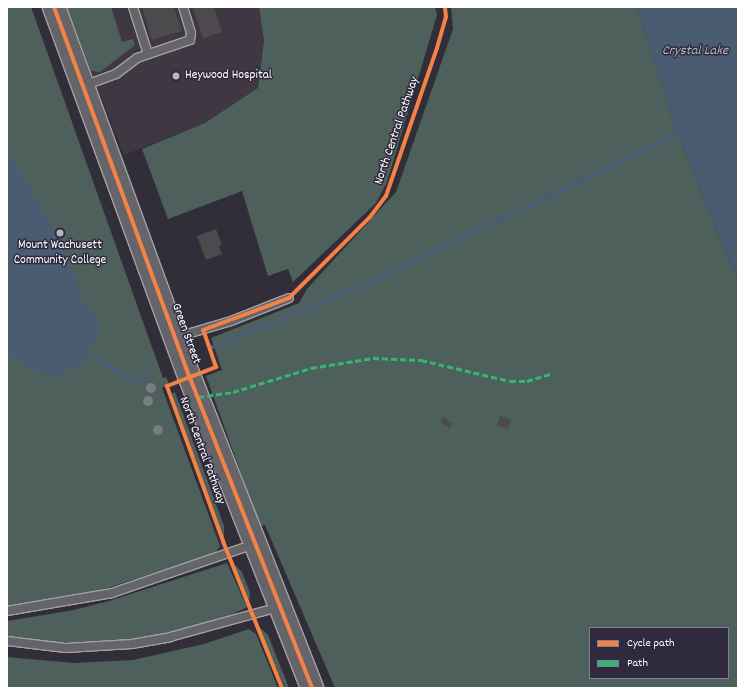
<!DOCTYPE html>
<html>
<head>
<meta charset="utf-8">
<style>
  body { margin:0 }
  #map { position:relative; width:745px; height:695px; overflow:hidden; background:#312e39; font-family:Dekko,sans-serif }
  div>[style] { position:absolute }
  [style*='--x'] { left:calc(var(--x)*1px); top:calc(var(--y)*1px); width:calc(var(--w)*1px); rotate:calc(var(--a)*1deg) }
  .built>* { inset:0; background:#3f3843 }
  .green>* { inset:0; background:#4e605c }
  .water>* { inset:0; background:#4a5c72 }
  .stream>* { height:4px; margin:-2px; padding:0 2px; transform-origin:2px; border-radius:2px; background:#4a5c72 }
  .building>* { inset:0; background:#4d4a4e; transform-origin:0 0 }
  .roads { filter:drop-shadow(1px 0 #a2a1a6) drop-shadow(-1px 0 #a2a1a6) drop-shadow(0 1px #a2a1a6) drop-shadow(0 -1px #a2a1a6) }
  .lane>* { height:8px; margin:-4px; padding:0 4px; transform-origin:4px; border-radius:4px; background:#656469 }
  .secondary>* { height:22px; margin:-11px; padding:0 11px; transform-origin:11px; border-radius:11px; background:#656469 }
  .quiet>* { height:3px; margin-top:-1.5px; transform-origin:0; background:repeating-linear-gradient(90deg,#33b770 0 6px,transparent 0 9px) }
  .cycleway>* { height:4px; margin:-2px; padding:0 2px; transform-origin:2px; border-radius:2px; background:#f48246 }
  .trees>* { width:10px; height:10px; margin:-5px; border-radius:50%; background:#787c7f }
  .dots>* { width:11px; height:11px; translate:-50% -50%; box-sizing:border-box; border:2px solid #2f2a3d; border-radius:50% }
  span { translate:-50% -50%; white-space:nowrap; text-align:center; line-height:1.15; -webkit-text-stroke:3px #2f2a3d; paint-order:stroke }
  .poi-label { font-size:13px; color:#fff }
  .left { translate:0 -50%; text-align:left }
  .street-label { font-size:13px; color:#fff }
  .water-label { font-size:14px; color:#afb7c2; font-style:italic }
  .frame { position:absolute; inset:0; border:8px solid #fff; pointer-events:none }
  .legend { position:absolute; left:589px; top:627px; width:140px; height:52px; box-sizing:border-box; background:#2f2a3d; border:1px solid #827f8b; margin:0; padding:5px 7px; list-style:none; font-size:12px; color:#fff }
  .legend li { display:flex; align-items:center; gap:8px; height:20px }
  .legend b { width:20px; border:1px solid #827f8b }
</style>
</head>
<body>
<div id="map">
  <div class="built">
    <i style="clip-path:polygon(66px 7px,259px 7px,264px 40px,258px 88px,205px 123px,124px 155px)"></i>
  </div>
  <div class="green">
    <i style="clip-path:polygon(7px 7px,31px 7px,163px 378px,166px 377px,169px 384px,162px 388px,220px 546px,215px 553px,201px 558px,98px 591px,7px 607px)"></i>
    <i style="clip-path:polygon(67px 7px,111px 7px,122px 42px,133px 39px,135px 45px,100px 72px,91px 71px)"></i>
    <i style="clip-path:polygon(259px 7px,435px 7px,437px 15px,387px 182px,376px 203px,293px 282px,288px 269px,268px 276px,242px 191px,168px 219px,142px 149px,205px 123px,258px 88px,264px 40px)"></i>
    <i style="clip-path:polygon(evenodd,451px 7px,636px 7px,676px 129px,731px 265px,738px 275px,738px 688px,335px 688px,265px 525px,260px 526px,206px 376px,222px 370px,211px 338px,299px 303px,307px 289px,396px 192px,453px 29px,451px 7px,590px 628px,728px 628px,728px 678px,590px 678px,590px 628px)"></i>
    <i style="clip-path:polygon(175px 392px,224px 526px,224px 540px,172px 394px)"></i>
    <i style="clip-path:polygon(227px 563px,247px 607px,229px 616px,168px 634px,111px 643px,38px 642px,7px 638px,7px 621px,74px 610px,109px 601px)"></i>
    <i style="clip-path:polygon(234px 564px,242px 572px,250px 593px,249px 603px)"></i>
    <i style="clip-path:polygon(257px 625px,268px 635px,289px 688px,285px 688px)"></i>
    <i style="clip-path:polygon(249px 629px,256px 634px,278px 688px,7px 688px,7px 657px,74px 663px,133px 660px,204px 644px)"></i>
  </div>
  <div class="water">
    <i style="clip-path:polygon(636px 7px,738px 7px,738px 275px,731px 265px,676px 129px)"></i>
    <i style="clip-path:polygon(7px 150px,50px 222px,77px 281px,79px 298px,92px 311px,98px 322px,99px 333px,87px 351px,86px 360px,57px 377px,30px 369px,7px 353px)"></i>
  </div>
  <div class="stream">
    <i style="--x:210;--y:348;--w:166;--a:-22.2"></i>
    <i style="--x:364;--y:285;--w:348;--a:-25.7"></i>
    <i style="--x:87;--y:351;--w:51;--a:34.6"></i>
    <i style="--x:129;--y:380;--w:22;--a:-8"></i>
  </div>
  <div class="building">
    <i style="clip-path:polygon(142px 7px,174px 7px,182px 31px,152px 40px)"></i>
    <i style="clip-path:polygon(192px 7px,214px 7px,222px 32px,203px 38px)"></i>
    <i style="clip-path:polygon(216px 229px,222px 245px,219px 246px,222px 254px,206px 260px,197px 236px)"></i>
    <i style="left:500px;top:416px;width:12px;height:10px;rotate:20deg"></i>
    <i style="left:444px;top:417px;width:11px;height:6px;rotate:38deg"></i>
  </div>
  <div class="roads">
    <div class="lane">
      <i style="--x:133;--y:7;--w:49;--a:72.3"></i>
      <i style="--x:83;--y:86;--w:35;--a:-20"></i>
      <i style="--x:116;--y:74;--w:26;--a:-37"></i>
      <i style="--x:137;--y:58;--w:56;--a:-18.8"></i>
      <i style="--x:190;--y:40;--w:7;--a:-82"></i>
      <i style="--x:191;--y:33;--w:27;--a:-107"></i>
      <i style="--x:177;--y:337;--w:56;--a:-16.5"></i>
      <i style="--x:231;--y:321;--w:62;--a:-21.6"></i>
      <i style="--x:7;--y:611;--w:107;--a:-9.7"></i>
      <i style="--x:112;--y:593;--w:150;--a:-19"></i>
      <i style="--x:7;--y:641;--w:59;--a:6.8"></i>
      <i style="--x:66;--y:648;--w:66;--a:-3.5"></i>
      <i style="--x:132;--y:644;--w:39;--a:-10"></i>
      <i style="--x:170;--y:637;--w:113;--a:-15.4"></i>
    </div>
    <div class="secondary">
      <i style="--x:54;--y:7;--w:395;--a:69.9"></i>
      <i style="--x:190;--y:378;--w:333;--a:68.5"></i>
    </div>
  </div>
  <div class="quiet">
    <i style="--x:198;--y:397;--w:35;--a:-8"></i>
    <i style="--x:233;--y:392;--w:82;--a:-17.1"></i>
    <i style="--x:311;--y:368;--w:63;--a:-9.2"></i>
    <i style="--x:373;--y:358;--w:48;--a:2.4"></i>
    <i style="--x:421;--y:360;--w:91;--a:13.3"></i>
    <i style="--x:510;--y:381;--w:17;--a:0"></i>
    <i style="--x:527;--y:381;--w:24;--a:-17"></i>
  </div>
  <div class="cycleway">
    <i style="--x:54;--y:7;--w:395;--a:69.9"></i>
    <i style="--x:190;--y:378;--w:333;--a:68.5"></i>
    <i style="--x:282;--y:688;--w:158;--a:-111.9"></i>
    <i style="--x:223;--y:541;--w:165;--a:-109.9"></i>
    <i style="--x:167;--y:386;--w:53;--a:-21.2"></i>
    <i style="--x:216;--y:367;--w:39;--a:-109"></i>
    <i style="--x:203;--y:330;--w:92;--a:-20.4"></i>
    <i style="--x:289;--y:298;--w:115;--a:-45"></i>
    <i style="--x:370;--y:217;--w:26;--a:-53"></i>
    <i style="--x:386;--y:196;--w:157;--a:-71"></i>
    <i style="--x:437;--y:48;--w:32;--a:-74"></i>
    <i style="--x:446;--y:17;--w:10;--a:-96"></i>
  </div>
  <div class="trees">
    <i style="left:151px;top:388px"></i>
    <i style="left:148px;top:401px"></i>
    <i style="left:158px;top:430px"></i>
  </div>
  <div class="dots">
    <i style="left:176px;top:76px;background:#b7b6ba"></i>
    <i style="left:60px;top:233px;background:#b7b6ba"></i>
  </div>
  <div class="poi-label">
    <span class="left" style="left:185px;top:76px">Heywood Hospital</span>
    <span style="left:60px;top:254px">Mount Wachusett<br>Community College</span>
  </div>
  <div class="street-label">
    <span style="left:398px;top:131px;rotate:-71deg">North Central Pathway</span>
    <span style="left:185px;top:334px;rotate:70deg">Green Street</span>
    <span style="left:201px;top:451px;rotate:70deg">North Central Pathway</span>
  </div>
  <div class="water-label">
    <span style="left:695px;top:51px">Crystal Lake</span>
  </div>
  <div class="frame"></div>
  <ul class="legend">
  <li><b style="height:5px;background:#f48246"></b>Cycle path</li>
  <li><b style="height:5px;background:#33b770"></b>Path</li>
  </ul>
</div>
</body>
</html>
